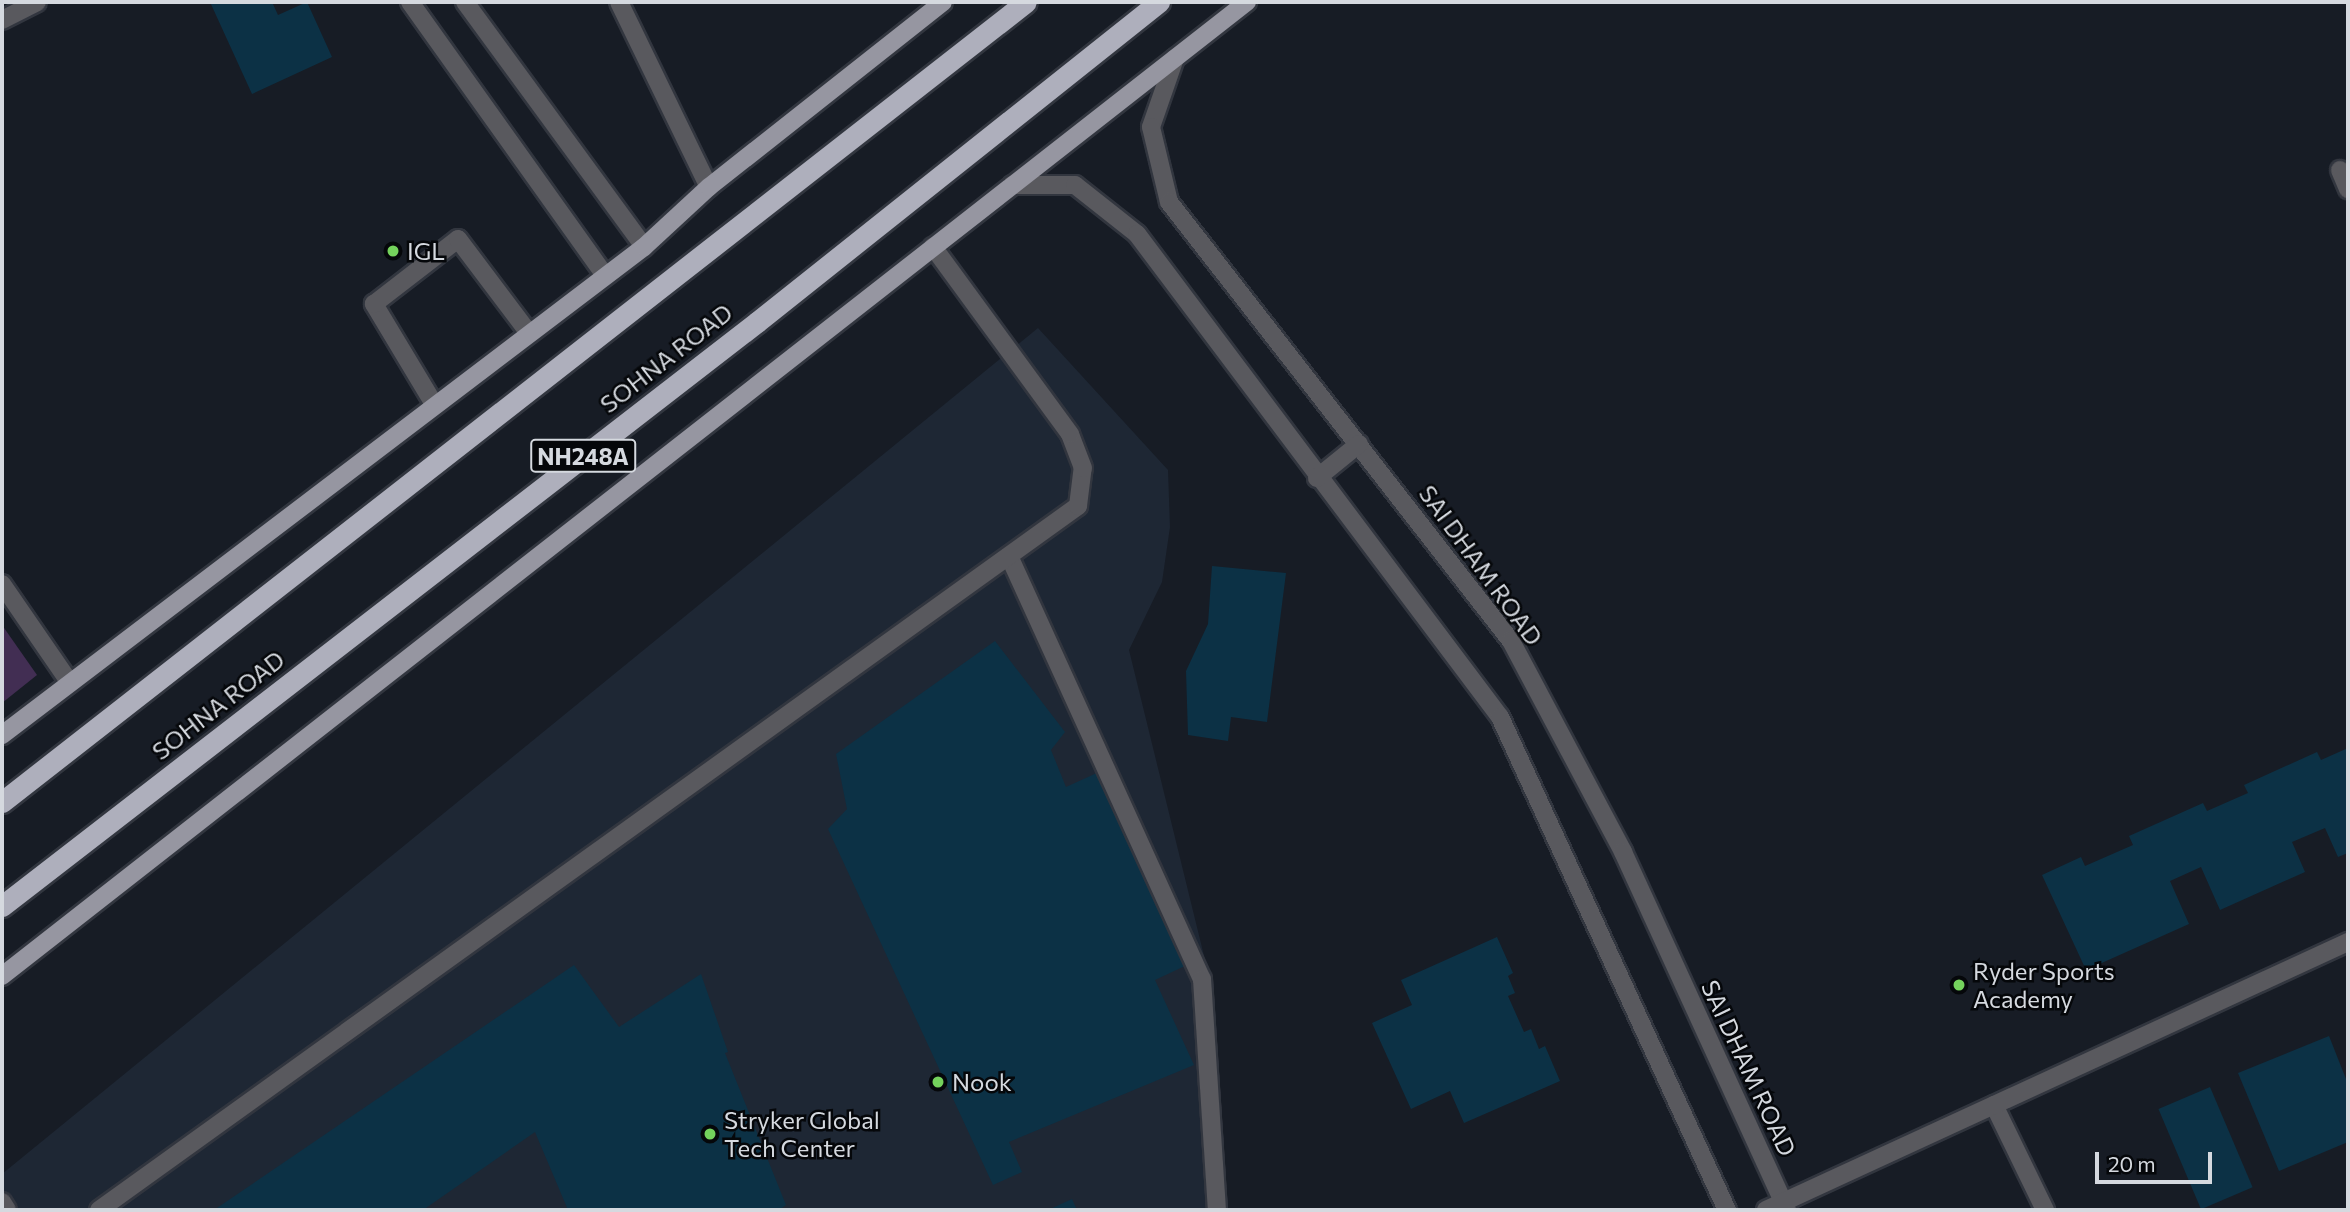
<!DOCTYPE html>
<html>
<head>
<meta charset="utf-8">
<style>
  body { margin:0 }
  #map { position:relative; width:2350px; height:1212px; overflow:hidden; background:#171c25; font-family:Commissioner,sans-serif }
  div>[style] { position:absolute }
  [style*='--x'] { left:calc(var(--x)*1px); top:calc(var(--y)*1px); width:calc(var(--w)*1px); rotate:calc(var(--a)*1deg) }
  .built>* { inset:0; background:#1e2734 }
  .green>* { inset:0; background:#422e53 }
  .building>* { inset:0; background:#0c3145; transform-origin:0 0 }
  .roads { filter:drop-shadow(2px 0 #32363f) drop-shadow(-2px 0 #32363f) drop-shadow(0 2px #32363f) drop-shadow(0 -2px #32363f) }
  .minor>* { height:18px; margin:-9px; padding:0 9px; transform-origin:9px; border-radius:9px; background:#59595e }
  .major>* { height:18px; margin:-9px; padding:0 9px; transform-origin:9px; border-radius:9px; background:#9696a1 }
  .highway>* { height:21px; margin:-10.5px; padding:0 10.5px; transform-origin:10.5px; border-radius:10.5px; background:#aeafbc }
  .dots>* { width:19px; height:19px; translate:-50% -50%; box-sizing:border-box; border:4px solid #05070a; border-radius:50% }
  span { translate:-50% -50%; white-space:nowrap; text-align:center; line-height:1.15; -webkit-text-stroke:5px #05070a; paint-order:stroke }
  .shield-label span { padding:2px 5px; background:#05070a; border:2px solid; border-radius:5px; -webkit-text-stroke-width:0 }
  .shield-label { font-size:23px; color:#d5d9df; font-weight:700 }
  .poi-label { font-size:24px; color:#d5d9df }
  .left { translate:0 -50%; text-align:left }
  .street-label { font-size:24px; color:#d5d9df }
  .frame { position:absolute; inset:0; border:4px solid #d5d9df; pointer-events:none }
  .scale { position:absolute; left:2095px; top:1152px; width:117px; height:32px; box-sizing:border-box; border:4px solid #d5d9df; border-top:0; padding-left:9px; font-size:21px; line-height:24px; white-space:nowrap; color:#d5d9df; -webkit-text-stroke:5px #05070a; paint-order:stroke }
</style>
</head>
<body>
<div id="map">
  <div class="built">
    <i style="clip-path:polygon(1038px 328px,1168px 470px,1170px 527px,1162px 582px,1129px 650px,1208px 972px,1223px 1210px,2px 1210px,2px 1174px)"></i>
  </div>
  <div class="green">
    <i style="clip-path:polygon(2px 625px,37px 675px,2px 703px)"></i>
  </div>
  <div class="building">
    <i style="clip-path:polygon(210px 2px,272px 2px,278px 15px,307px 2px,332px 57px,252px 94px)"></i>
    <i style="clip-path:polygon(1212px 566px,1286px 573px,1267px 722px,1231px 717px,1228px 741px,1188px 735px,1186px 671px,1208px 624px)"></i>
    <i style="clip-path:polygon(995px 641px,1065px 732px,1051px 750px,1066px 787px,1099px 772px,1187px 965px,1155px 980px,1194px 1065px,1009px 1142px,1022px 1172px,993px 1185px,828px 829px,847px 809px,836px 754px)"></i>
    <i style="clip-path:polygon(2348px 748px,2348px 853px,2338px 857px,2325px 828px,2292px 842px,2305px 872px,2220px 910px,2201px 867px,2170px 881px,2189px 924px,2086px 970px,2042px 875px,2081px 857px,2085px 866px,2133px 845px,2129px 836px,2203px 803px,2207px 811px,2248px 793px,2244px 785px,2317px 752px,2321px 760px)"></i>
    <i style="clip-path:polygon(1497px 937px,1513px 973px,1508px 976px,1515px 993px,1508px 996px,1524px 1032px,1531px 1029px,1539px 1049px,1545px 1046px,1560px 1081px,1464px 1123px,1450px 1091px,1411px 1109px,1372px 1023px,1412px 1005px,1401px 980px)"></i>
    <i style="clip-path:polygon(574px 965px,619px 1027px,701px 974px,728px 1052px,725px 1053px,786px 1205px,779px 1210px,568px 1210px,535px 1132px,423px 1210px,214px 1210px)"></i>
    <i style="clip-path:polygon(2329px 1036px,2348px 1084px,2348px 1142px,2279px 1171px,2238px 1073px)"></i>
    <i style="left:2210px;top:1087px;width:109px;height:56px;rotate:67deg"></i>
    <i style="clip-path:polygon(1072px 1199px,1077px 1210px,1048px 1210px)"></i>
  </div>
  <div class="roads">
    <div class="minor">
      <i style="--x:410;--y:2;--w:335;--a:54.5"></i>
      <i style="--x:465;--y:2;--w:303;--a:53.8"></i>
      <i style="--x:619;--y:2;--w:206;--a:64.1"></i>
      <i style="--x:2;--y:20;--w:39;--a:-27"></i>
      <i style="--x:1175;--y:58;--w:73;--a:109.2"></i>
      <i style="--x:1151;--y:127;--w:77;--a:76.5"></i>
      <i style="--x:1169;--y:202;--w:556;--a:52.08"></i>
      <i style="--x:1511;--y:641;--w:239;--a:62"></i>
      <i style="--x:1623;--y:852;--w:394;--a:65.4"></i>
      <i style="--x:2340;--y:170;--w:21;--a:67"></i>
      <i style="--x:1012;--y:185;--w:63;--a:0"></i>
      <i style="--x:1075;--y:185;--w:79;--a:38.3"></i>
      <i style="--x:1137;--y:234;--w:604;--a:53.07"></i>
      <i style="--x:1500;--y:717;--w:543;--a:65.28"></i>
      <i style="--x:434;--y:404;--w:117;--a:-121"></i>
      <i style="--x:374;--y:304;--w:106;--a:-37.7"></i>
      <i style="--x:458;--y:239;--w:116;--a:53"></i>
      <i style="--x:1317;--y:478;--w:54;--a:-39"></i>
      <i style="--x:1009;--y:556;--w:465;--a:65.5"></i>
      <i style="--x:1202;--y:979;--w:231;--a:86.3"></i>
      <i style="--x:2;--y:584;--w:120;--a:55.5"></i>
      <i style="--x:1994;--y:1105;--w:117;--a:64.1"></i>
      <i style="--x:2;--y:1202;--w:9;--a:58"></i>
      <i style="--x:99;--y:1210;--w:1206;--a:-35.72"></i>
      <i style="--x:1078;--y:506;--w:38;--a:-83"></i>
      <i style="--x:1083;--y:468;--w:36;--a:-111"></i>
      <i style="--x:1070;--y:434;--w:232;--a:-126.2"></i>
      <i style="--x:1766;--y:1210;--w:641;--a:-24.73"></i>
    </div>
    <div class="major">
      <i style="--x:2;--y:735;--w:806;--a:-37.24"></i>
      <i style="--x:644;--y:247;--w:88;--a:-42.7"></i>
      <i style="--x:709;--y:187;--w:298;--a:-38.3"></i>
      <i style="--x:2;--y:976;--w:1581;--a:-38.04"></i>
    </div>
    <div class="highway">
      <i style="--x:2;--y:802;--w:1299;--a:-38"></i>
      <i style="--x:2;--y:906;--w:955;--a:-37.72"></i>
      <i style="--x:757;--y:322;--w:514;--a:-38.52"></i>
    </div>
  </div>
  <div class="dots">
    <i style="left:393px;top:251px;background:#74d25c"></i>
    <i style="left:1959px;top:985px;background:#74d25c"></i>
    <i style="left:938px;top:1082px;background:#74d25c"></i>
    <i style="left:710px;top:1134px;background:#74d25c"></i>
  </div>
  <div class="shield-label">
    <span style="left:583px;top:456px">NH248A</span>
  </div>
  <div class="poi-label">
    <span class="left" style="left:407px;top:251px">IGL</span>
    <span class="left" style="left:1973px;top:985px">Ryder Sports<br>Academy</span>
    <span class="left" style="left:952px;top:1082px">Nook</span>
    <span class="left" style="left:724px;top:1134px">Stryker Global<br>Tech Center</span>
  </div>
  <div class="street-label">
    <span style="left:666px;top:358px;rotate:-38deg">SOHNA ROAD</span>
    <span style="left:1481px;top:565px;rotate:54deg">SAI DHAM ROAD</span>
    <span style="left:218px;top:705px;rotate:-38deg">SOHNA ROAD</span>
    <span style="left:1749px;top:1068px;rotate:65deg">SAI DHAM ROAD</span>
  </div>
  <div class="frame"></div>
  <div class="scale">20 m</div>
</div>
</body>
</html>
